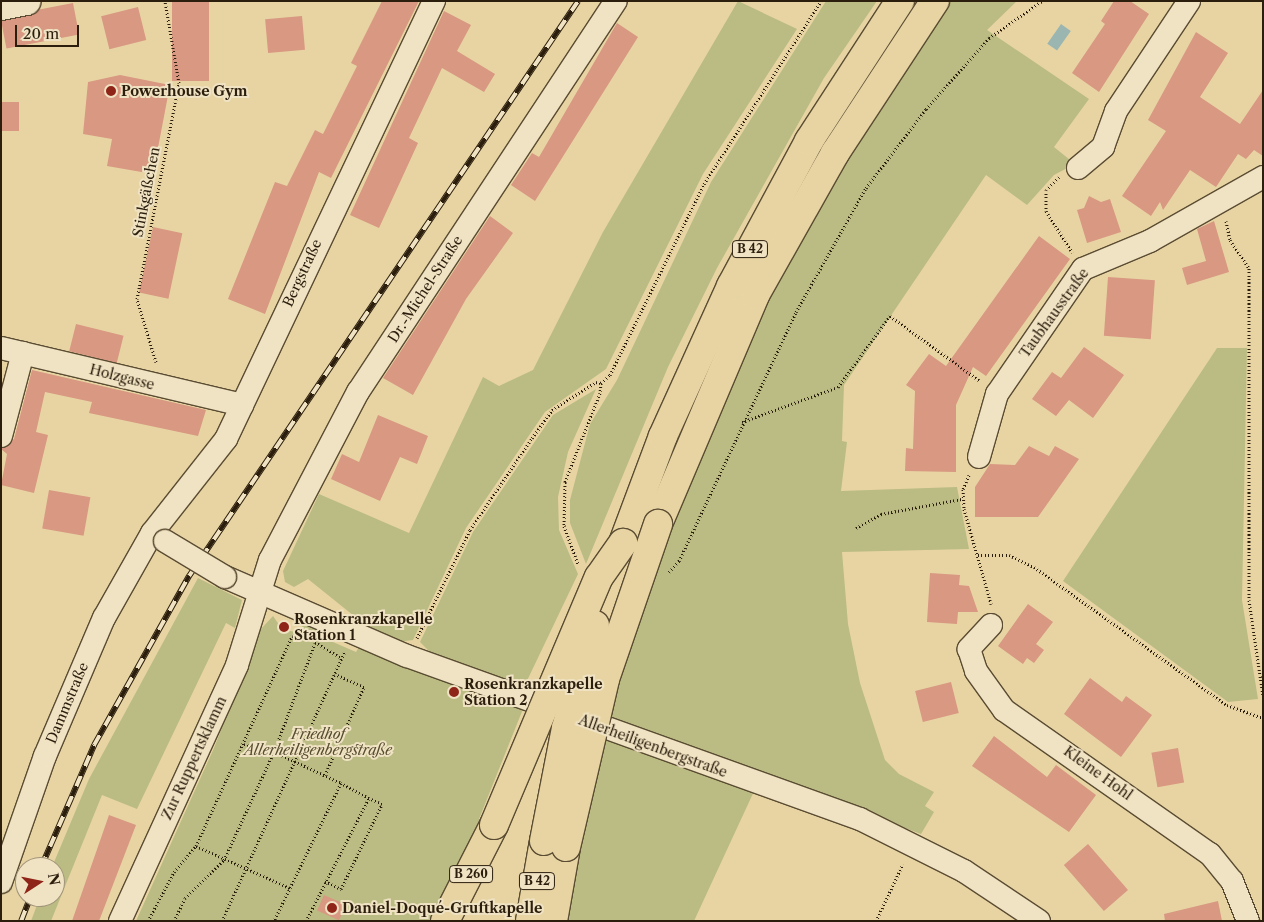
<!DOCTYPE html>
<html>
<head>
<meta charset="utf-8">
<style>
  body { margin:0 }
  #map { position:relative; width:1264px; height:922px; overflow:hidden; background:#e8d4a3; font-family:"Libre Caslon Text",serif }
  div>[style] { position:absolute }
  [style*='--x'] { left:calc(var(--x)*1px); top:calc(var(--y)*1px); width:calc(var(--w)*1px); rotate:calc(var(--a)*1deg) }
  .green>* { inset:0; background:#babc83 }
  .water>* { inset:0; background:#9bb6b1; transform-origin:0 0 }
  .building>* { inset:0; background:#d89882; transform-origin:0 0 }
  .path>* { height:3px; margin-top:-1.5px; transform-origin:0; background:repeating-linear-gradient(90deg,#2b1e0d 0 1px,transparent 0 3.5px) }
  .roads { filter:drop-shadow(1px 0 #5a4c32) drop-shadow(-1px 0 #5a4c32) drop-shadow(0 1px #5a4c32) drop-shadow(0 -1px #5a4c32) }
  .minor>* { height:22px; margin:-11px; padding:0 11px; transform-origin:11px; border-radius:11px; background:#f0e3c3 }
  .tertiary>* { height:28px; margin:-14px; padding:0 14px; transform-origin:14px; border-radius:14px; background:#f0e3c3 }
  .trunk>* { height:28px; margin:-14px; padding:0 14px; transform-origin:14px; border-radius:14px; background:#e8d4a3 }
  .rail>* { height:5.5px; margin-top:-2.75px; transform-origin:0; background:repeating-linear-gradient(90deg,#f0e3c3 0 11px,#2b1e0d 0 22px); box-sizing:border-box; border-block:1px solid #2b1e0d }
  .bridges { filter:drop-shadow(1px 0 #5a4c32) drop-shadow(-1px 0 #5a4c32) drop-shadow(0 1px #5a4c32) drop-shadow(0 -1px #5a4c32) }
  .minor-bridge>* { height:22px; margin:-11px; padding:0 11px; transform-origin:11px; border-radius:11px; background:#f0e3c3 }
  .trunk-bridge>* { height:28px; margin:-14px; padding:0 14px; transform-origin:14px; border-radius:14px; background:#e8d4a3 }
  .dots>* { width:14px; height:14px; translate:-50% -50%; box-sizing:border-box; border:2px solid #f0e3c3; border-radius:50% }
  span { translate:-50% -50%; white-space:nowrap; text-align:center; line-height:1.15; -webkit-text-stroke:4px #f0e3c3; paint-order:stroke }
  .shield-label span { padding:1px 4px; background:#f0e3c3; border:1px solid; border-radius:4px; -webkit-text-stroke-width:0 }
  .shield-label { font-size:12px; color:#2b1e0d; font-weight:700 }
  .poi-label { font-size:14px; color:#2b1e0d; font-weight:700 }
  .left { translate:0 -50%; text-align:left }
  .street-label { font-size:14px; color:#2b1e0d }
  .park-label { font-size:14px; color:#564d30; font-style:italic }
  .frame { position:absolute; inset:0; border:2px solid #2b1e0d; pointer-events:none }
  .north { position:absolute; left:15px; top:857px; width:50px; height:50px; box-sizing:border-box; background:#f0e3c3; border:1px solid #a1947a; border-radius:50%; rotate:79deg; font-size:14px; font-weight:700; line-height:20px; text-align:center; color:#2b1e0d }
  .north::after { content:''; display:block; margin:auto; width:18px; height:22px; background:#8f2418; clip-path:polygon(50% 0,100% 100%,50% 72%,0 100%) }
  .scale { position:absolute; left:15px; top:25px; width:64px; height:22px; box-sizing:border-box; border:2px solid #2b1e0d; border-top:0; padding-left:6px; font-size:15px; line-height:18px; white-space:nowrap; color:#2b1e0d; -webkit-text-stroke:4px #f0e3c3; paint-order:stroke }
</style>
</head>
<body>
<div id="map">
  <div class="green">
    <i style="clip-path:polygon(738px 1px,797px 29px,703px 174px,606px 369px,545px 412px,466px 528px,413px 640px,397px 642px,369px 628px,308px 579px,294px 587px,285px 582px,283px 571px,319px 494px,409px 533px,483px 377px,499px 386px,533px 370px,603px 232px)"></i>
    <i style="clip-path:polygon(826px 1px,877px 1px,824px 78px,717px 268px,668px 367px,586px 564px,570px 523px,570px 500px,590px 424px,617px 380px,711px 182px)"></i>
    <i style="clip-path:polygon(950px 1px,1017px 1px,987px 30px,1089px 99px,1054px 147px,1075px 164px,1054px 175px,1027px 205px,986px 175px,844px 385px,842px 441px,847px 442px,841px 491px,957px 487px,969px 549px,842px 552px,848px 624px,860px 683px,885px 760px,899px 774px,934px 792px,925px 806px,934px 812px,921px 834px,762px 774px,694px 921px,567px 921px,606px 720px,665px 548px,736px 367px,807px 223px,887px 90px)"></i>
    <i style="clip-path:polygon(1217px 348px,1247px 348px,1242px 600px,1258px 699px,1228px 702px,1063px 581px)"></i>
    <i style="clip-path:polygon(596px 389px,568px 452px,558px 497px,559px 530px,578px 574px,524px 687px,435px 657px,420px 642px,473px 532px,553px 415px)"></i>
    <i style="clip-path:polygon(198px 578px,242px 600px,235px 628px,226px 623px,137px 809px,102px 795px,51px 921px,31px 921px,40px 897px,55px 897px,52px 867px,89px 779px)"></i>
    <i style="clip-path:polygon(273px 616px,282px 629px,299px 633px,305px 621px,321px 627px,326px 639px,356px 652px,359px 647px,523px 709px,479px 819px,486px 822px,436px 921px,136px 921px,214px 748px,260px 630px)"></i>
  </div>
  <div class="water">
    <i style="left:1061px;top:24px;width:12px;height:24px;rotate:35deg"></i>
  </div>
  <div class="building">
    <i style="left:172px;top:1px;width:37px;height:80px"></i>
    <i style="clip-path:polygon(382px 1px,419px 1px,331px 178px,319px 172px,265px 314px,228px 299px,275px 182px,287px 186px,315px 130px,323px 134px,357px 66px,351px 63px)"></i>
    <i style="clip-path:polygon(1114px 1px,1130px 1px,1149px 14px,1099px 92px,1072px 73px,1105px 24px,1101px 21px)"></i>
    <i style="left:73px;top:3px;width:32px;height:74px;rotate:79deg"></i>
    <i style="left:138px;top:7px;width:34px;height:38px;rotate:76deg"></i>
    <i style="clip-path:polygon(444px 11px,471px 25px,457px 51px,495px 74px,484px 92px,442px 68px,409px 138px,418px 143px,379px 228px,350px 215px)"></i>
    <i style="left:302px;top:16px;width:34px;height:37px;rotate:85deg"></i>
    <i style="clip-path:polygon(617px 23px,638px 37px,535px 201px,511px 185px,532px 153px,539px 157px)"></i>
    <i style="clip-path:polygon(1196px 32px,1228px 53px,1200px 97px,1240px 124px,1263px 90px,1263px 156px,1254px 150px,1246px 159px,1238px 154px,1216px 187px,1190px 170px,1163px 210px,1160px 202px,1151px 216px,1122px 196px,1166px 131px,1148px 120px)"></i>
    <i style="clip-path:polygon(120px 75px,170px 85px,153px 174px,107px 166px,112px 139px,83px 134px,88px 82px)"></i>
    <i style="left:1px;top:102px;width:18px;height:29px"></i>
    <i style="clip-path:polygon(1089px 196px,1101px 202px,1110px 199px,1121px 232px,1087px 243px,1077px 210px,1084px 208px)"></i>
    <i style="clip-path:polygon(490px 216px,513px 233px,466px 299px,413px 395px,383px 378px)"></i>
    <i style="clip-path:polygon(1214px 221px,1229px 272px,1187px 285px,1182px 268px,1206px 261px,1197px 229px)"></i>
    <i style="left:153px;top:227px;width:30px;height:67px;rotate:12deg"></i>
    <i style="clip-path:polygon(1039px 236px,1070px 259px,986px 376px,973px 367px,956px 405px,956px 472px,905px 471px,906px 448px,913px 449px,915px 391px,906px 385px,929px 354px,946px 366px)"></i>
    <i style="left:1108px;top:277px;width:47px;height:59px;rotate:4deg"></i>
    <i style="left:76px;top:324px;width:49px;height:28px;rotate:14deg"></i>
    <i style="clip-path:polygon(1084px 347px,1124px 375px,1093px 418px,1069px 400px,1056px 416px,1032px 399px,1052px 372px,1061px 378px)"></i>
    <i style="clip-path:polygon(32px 370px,206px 410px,198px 436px,89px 413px,92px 402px,45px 392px,36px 432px,48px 435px,34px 493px,1px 485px,7px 454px,1px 449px,14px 439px)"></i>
    <i style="clip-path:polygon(378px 415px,428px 436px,417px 464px,400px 457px,380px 501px,331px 479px,342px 454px,359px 462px)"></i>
    <i style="clip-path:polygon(1029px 446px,1049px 456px,1055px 446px,1079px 459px,1038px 517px,975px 517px,975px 487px,990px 464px,1015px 465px)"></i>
    <i style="left:49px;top:490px;width:42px;height:39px;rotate:10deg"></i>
    <i style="clip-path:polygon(930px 573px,960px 575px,959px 585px,969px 586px,978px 612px,958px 612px,957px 624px,927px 622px)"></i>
    <i style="clip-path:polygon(1028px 604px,1053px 622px,1036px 644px,1044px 650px,1034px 663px,1027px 658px,1023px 664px,998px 646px)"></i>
    <i style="clip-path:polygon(1090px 678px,1122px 702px,1126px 696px,1152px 715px,1121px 757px,1064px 714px)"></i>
    <i style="left:951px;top:682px;width:32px;height:37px;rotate:76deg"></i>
    <i style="clip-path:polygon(994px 736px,1047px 777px,1056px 765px,1096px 795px,1069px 832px,972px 766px)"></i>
    <i style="left:1178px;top:748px;width:35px;height:27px;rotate:80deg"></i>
    <i style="clip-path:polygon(109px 815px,136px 825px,99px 921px,72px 921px)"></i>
    <i style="left:1088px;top:844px;width:61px;height:32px;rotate:49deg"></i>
    <i style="left:324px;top:895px;width:24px;height:17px;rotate:24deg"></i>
    <i style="clip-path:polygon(1218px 901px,1222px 921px,1165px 921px,1164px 914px)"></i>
  </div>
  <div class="path">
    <i style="--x:1059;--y:177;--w:18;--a:135"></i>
    <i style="--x:1046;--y:190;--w:21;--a:90"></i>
    <i style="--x:1046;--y:211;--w:49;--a:57.6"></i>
    <i style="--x:1226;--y:221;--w:19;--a:78"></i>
    <i style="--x:1230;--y:240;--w:34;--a:56"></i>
    <i style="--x:1249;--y:268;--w:332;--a:90"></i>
    <i style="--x:1249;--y:600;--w:97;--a:81.7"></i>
    <i style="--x:156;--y:362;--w:66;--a:-106.8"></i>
    <i style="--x:137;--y:299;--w:220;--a:-79"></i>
    <i style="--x:179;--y:83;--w:83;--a:-99.7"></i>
    <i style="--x:601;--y:383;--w:12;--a:-42"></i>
    <i style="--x:610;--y:375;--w:213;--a:-63.8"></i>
    <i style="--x:704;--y:184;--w:217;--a:-57.4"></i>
    <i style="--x:742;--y:422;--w:102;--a:-20"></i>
    <i style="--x:838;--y:387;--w:88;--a:-53.8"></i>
    <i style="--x:890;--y:316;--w:111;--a:35.8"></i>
    <i style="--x:969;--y:475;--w:15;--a:113"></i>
    <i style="--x:963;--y:489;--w:20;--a:87"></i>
    <i style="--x:964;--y:509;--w:99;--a:74.1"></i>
    <i style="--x:856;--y:528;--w:29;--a:-29"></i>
    <i style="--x:881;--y:514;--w:82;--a:-10.5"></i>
    <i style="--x:978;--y:555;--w:31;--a:0"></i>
    <i style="--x:1009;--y:555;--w:28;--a:26"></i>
    <i style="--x:1034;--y:567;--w:237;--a:35.6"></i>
    <i style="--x:1227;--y:705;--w:38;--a:20"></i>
    <i style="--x:669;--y:572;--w:15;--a:-48"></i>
    <i style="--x:679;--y:561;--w:275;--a:-64.8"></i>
    <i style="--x:796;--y:312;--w:142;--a:-60.6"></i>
    <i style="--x:866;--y:188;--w:99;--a:-52.8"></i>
    <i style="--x:926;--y:109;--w:95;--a:-48.4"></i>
    <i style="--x:989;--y:38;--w:65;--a:-34.9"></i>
    <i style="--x:417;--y:638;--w:120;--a:-63.9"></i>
    <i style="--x:470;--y:530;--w:111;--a:-56"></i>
    <i style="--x:532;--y:438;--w:34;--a:-54"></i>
    <i style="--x:552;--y:410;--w:52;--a:-32.5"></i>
    <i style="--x:596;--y:382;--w:5;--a:11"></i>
    <i style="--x:601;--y:383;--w:10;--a:96"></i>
    <i style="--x:600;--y:393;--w:96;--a:111.5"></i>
    <i style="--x:565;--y:482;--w:44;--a:91.3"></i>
    <i style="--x:564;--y:526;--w:40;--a:69.8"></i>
    <i style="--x:315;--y:642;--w:31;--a:31"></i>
    <i style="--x:244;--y:744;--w:22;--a:22"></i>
    <i style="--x:264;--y:752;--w:4;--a:-63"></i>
    <i style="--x:266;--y:748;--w:83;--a:25"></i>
    <i style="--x:341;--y:783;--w:153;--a:115.9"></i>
    <i style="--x:325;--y:775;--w:96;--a:-66.1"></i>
    <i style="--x:364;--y:687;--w:32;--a:-156"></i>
    <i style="--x:196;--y:846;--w:103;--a:24.1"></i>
    <i style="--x:325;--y:881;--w:18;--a:27"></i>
    <i style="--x:341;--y:889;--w:94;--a:-64.2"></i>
    <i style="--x:382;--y:804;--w:14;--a:-155"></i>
    <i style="--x:148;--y:921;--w:55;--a:-62"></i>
    <i style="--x:174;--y:872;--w:34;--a:-50"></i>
    <i style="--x:196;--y:846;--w:231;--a:-65.4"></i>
    <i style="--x:292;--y:636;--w:10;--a:17"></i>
    <i style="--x:302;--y:639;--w:5;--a:-79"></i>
    <i style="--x:174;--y:921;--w:25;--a:-64"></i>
    <i style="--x:185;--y:898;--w:54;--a:-44.3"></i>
    <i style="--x:224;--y:860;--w:119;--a:-65.2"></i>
    <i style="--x:274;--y:752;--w:116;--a:-69.4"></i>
    <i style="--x:222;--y:921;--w:297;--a:-65.5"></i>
    <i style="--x:306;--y:921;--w:138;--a:-62.9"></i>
    <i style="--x:369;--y:798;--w:32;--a:-152"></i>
    <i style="--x:876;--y:921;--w:63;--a:-64.7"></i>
  </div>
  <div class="roads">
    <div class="minor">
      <i style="--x:1078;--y:168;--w:33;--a:-40"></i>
      <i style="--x:1103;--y:147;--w:38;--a:-70"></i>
      <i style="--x:1116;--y:111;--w:132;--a:-56.4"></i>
      <i style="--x:1;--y:348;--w:248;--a:13.3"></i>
      <i style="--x:1;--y:436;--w:86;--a:-75.2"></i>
      <i style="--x:979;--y:457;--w:66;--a:-74.1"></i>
      <i style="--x:997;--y:394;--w:152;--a:-55.5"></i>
      <i style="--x:1083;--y:269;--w:73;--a:-22.7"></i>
      <i style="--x:1150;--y:241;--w:130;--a:-29.5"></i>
      <i style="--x:225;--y:577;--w:198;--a:23.5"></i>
      <i style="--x:407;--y:656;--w:481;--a:19.8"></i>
      <i style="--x:860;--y:819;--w:116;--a:26.6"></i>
      <i style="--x:964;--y:871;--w:90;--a:33.7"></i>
      <i style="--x:991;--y:625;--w:33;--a:133"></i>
      <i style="--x:969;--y:649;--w:23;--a:72"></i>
      <i style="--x:976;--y:671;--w:48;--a:54.3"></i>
      <i style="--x:1004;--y:710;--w:251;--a:35"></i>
      <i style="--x:1210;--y:854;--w:35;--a:51"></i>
      <i style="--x:1232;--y:881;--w:43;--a:68.2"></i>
      <i style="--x:1;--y:882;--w:133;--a:-70.8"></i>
      <i style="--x:45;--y:756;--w:150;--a:-66.9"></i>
      <i style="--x:104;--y:618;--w:98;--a:-60.5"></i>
      <i style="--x:152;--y:533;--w:120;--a:-51.8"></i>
      <i style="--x:226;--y:439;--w:485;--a:-64.6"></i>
      <i style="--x:120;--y:921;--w:281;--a:-65.4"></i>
      <i style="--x:237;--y:665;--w:110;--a:-72.6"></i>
      <i style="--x:270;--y:560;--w:190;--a:-62.4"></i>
      <i style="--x:358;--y:392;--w:468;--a:-56.6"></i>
    </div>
    <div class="tertiary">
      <i style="--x:1;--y:6;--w:26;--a:-11"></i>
    </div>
    <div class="trunk">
      <i style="--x:658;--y:524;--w:249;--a:-67"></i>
      <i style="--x:755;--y:295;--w:163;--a:-60.6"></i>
      <i style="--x:835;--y:153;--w:182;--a:-56.7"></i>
      <i style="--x:623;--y:543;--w:114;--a:-69.5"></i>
      <i style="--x:663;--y:436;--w:165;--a:-65.6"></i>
      <i style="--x:731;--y:286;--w:165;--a:-61.7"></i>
      <i style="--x:809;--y:141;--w:167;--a:-57"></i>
      <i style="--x:445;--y:921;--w:108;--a:-63"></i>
      <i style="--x:530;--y:921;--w:81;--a:-80.1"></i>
      <i style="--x:553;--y:921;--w:75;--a:-80"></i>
    </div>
  </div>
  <div class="rail">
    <i style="--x:41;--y:867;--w:133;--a:-66.5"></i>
    <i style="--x:94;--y:745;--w:194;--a:-60.7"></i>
    <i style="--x:189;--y:576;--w:694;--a:-55.92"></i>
    <i style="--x:21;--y:921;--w:26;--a:-69"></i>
  </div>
  <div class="bridges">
    <div class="minor-bridge">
      <i style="--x:165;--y:541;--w:70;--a:31"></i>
    </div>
    <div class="trunk-bridge">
      <i style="--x:494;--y:825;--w:269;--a:-67.1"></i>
      <i style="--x:599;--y:577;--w:42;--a:-54.8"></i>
      <i style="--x:544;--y:841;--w:115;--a:-79"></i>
      <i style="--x:566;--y:728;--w:107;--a:-74.3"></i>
      <i style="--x:566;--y:847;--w:172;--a:-76.9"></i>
      <i style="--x:605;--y:679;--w:164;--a:-71.1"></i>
    </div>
  </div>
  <div class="dots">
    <i style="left:111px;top:91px;background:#8f2418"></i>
    <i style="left:284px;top:627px;background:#8f2418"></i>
    <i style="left:454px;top:692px;background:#8f2418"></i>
    <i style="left:332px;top:908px;background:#8f2418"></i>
  </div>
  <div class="shield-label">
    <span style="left:750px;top:249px">B 42</span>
    <span style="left:471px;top:874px">B 260</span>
    <span style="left:537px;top:881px">B 42</span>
  </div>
  <div class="poi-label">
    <span class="left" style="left:121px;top:91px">Powerhouse Gym</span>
    <span class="left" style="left:294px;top:627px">Rosenkranzkapelle<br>Station 1</span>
    <span class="left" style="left:464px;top:692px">Rosenkranzkapelle<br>Station 2</span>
    <span class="left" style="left:342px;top:908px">Daniel-Doqué-Gruftkapelle</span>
  </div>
  <div class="street-label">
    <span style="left:146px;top:192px;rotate:-79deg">Stinkgäßchen</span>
    <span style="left:302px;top:273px;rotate:-65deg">Bergstraße</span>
    <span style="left:425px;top:289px;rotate:-57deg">Dr.-Michel-Straße</span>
    <span style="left:1054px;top:313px;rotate:-54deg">Taubhausstraße</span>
    <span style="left:122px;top:377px;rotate:14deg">Holzgasse</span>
    <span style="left:67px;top:703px;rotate:-67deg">Dammstraße</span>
    <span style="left:653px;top:746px;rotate:20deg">Allerheiligenbergstraße</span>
    <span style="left:194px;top:758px;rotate:-65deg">Zur Ruppertsklamm</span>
    <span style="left:1098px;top:773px;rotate:36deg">Kleine Hohl</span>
  </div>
  <div class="park-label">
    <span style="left:318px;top:742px">Friedhof<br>Allerheiligenbergstraße</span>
  </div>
  <div class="frame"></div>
  <div class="north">N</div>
  <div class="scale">20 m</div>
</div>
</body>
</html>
